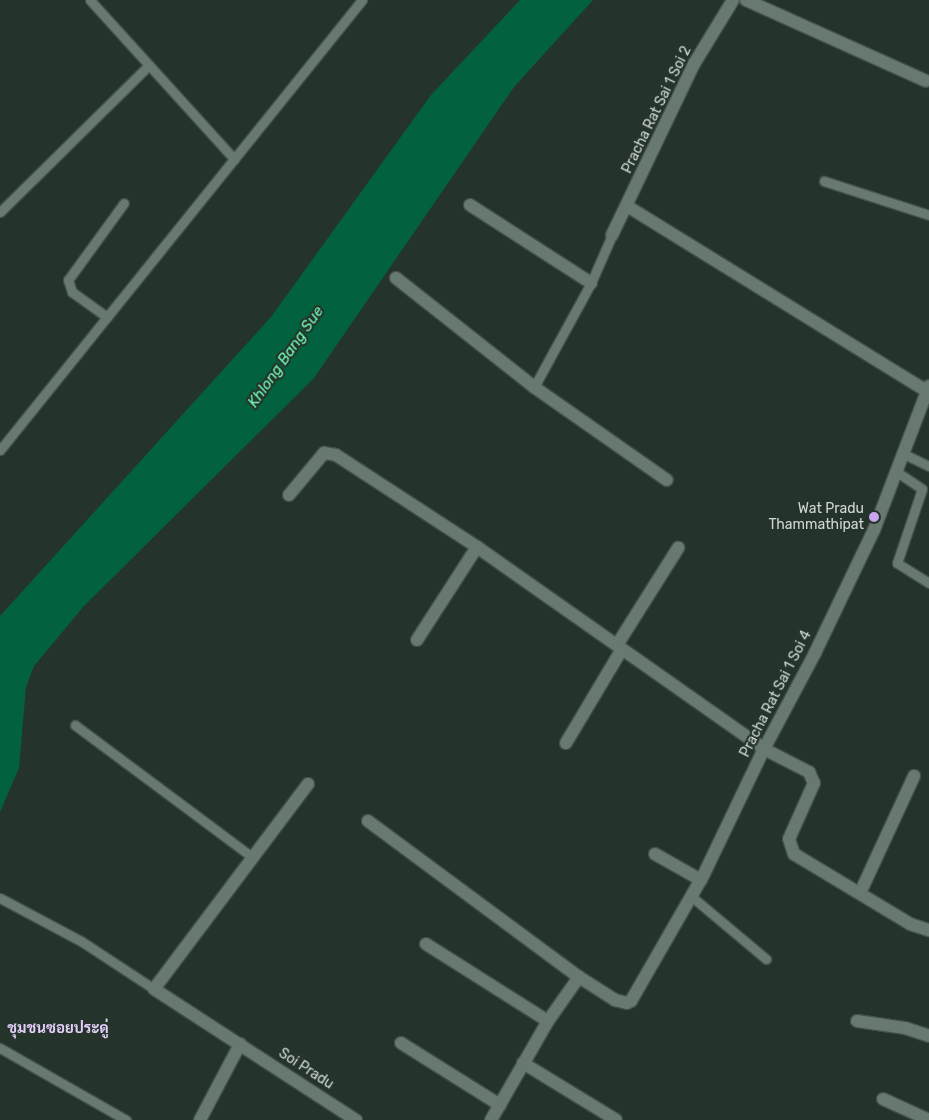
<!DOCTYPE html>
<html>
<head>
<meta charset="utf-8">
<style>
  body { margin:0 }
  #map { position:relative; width:929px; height:1120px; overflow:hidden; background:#25342b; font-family:Rubik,Sarabun,sans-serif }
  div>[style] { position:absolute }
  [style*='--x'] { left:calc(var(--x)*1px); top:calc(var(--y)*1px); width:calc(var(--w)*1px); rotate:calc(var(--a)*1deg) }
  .water>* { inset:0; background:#02623f }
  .roads { filter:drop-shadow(1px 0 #435149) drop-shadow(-1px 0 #435149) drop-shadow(0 1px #435149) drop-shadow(0 -1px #435149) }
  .lane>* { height:9px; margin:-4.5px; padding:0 4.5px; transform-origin:4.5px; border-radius:4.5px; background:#687970 }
  .street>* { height:12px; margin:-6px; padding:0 6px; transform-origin:6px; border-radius:6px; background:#687970 }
  .dots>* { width:14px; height:14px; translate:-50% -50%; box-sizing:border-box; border:2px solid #25342b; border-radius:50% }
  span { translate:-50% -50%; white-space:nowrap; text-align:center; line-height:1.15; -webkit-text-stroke:4.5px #25342b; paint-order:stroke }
  .street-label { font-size:14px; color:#cfd8d3 }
  .poi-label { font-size:14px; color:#cfd8d3 }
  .right { translate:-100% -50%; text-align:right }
  .water-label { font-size:15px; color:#73fcba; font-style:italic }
  .neighbourhood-label { font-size:15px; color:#e2cef8; font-weight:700 }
</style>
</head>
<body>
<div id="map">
  <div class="water">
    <i style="clip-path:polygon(520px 0,593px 0,514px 87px,314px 378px,84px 606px,34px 666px,26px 687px,19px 768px,0 812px,0 616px,271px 317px,431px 95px)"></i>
  </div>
  <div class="roads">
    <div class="lane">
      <i style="--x:90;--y:0;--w:215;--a:47.8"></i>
      <i style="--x:824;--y:181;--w:110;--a:17.9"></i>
      <i style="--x:0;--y:212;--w:209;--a:-44.6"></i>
      <i style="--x:107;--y:317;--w:43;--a:-144.5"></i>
      <i style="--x:72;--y:292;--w:13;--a:-108"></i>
      <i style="--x:68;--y:280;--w:95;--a:-54"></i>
      <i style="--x:534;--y:387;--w:119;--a:-61.3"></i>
      <i style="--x:591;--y:283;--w:52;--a:-66.4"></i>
      <i style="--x:0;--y:450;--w:578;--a:-51.19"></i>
      <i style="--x:904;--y:454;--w:28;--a:26"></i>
      <i style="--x:897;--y:472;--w:30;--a:34"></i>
      <i style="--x:922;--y:489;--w:78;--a:108.7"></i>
      <i style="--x:897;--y:563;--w:38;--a:32"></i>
      <i style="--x:75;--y:725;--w:221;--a:36.7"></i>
      <i style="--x:691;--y:896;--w:98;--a:40"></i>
      <i style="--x:0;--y:898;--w:92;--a:28"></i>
      <i style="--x:81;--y:941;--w:87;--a:33.3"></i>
      <i style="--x:0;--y:1048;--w:145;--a:29.7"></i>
    </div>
    <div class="street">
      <i style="--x:746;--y:0;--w:197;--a:24.2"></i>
      <i style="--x:470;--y:205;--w:144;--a:32.8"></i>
      <i style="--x:627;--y:206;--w:352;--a:31.7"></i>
      <i style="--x:612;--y:235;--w:190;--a:-64.4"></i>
      <i style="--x:694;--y:64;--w:75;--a:-58.6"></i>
      <i style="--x:396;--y:278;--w:176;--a:38.3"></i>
      <i style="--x:534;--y:387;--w:162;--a:35"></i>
      <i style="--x:289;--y:495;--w:55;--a:-50.2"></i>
      <i style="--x:324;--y:453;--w:12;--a:9"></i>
      <i style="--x:336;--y:455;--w:168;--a:33.1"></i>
      <i style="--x:477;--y:547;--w:351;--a:35.1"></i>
      <i style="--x:764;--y:749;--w:51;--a:27.1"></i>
      <i style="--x:809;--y:772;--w:12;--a:66"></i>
      <i style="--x:814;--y:783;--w:61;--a:114.1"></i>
      <i style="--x:789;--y:839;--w:16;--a:72"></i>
      <i style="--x:794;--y:854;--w:135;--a:31.1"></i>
      <i style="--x:910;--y:924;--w:20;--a:18"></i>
      <i style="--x:417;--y:640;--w:111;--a:-57.2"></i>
      <i style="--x:617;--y:645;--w:115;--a:-57.8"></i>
      <i style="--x:566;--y:743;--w:109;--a:-59.2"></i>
      <i style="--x:308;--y:784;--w:256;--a:126.9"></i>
      <i style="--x:154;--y:989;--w:241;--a:33"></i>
      <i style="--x:368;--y:821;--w:262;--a:36.5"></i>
      <i style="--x:579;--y:977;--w:43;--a:32.6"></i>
      <i style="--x:615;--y:1000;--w:12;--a:14"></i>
      <i style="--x:627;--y:1003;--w:4;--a:-27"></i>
      <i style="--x:631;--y:1001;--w:146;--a:-60.1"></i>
      <i style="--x:704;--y:874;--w:139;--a:-64.4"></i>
      <i style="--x:764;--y:749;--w:109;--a:-62"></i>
      <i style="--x:815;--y:653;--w:136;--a:-64.4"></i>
      <i style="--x:874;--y:530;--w:154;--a:-69.1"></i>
      <i style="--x:655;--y:854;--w:53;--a:29.5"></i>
      <i style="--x:860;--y:893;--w:129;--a:-65.2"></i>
      <i style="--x:426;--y:944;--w:144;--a:32.3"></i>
      <i style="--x:857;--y:1021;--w:49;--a:8.3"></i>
      <i style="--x:905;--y:1028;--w:25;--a:18"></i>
      <i style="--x:401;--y:1043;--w:117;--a:32.1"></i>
      <i style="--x:523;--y:1063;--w:109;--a:31.5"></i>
      <i style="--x:883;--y:1099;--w:51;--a:24.5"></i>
      <i style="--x:200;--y:1120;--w:86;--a:-62.2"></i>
      <i style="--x:491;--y:1120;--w:114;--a:-60.1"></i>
      <i style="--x:548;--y:1021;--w:54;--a:-54.8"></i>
    </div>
  </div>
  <div class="dots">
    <i style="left:874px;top:517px;background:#c8a5ee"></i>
  </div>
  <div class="street-label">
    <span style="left:657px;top:110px;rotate:-64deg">Pracha Rat Sai 1 Soi 2</span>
    <span style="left:776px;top:694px;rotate:-63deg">Pracha Rat Sai 1 Soi 4</span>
    <span style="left:306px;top:1069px;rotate:33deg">Soi Pradu</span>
  </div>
  <div class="poi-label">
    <span class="right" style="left:864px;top:517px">Wat Pradu<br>Thammathipat</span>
  </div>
  <div class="water-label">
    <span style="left:286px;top:357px;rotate:-55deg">Khlong Bang Sue</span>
  </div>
  <div class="neighbourhood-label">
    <span style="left:58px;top:1029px">ชุมชนซอยประดู่</span>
  </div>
</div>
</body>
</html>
